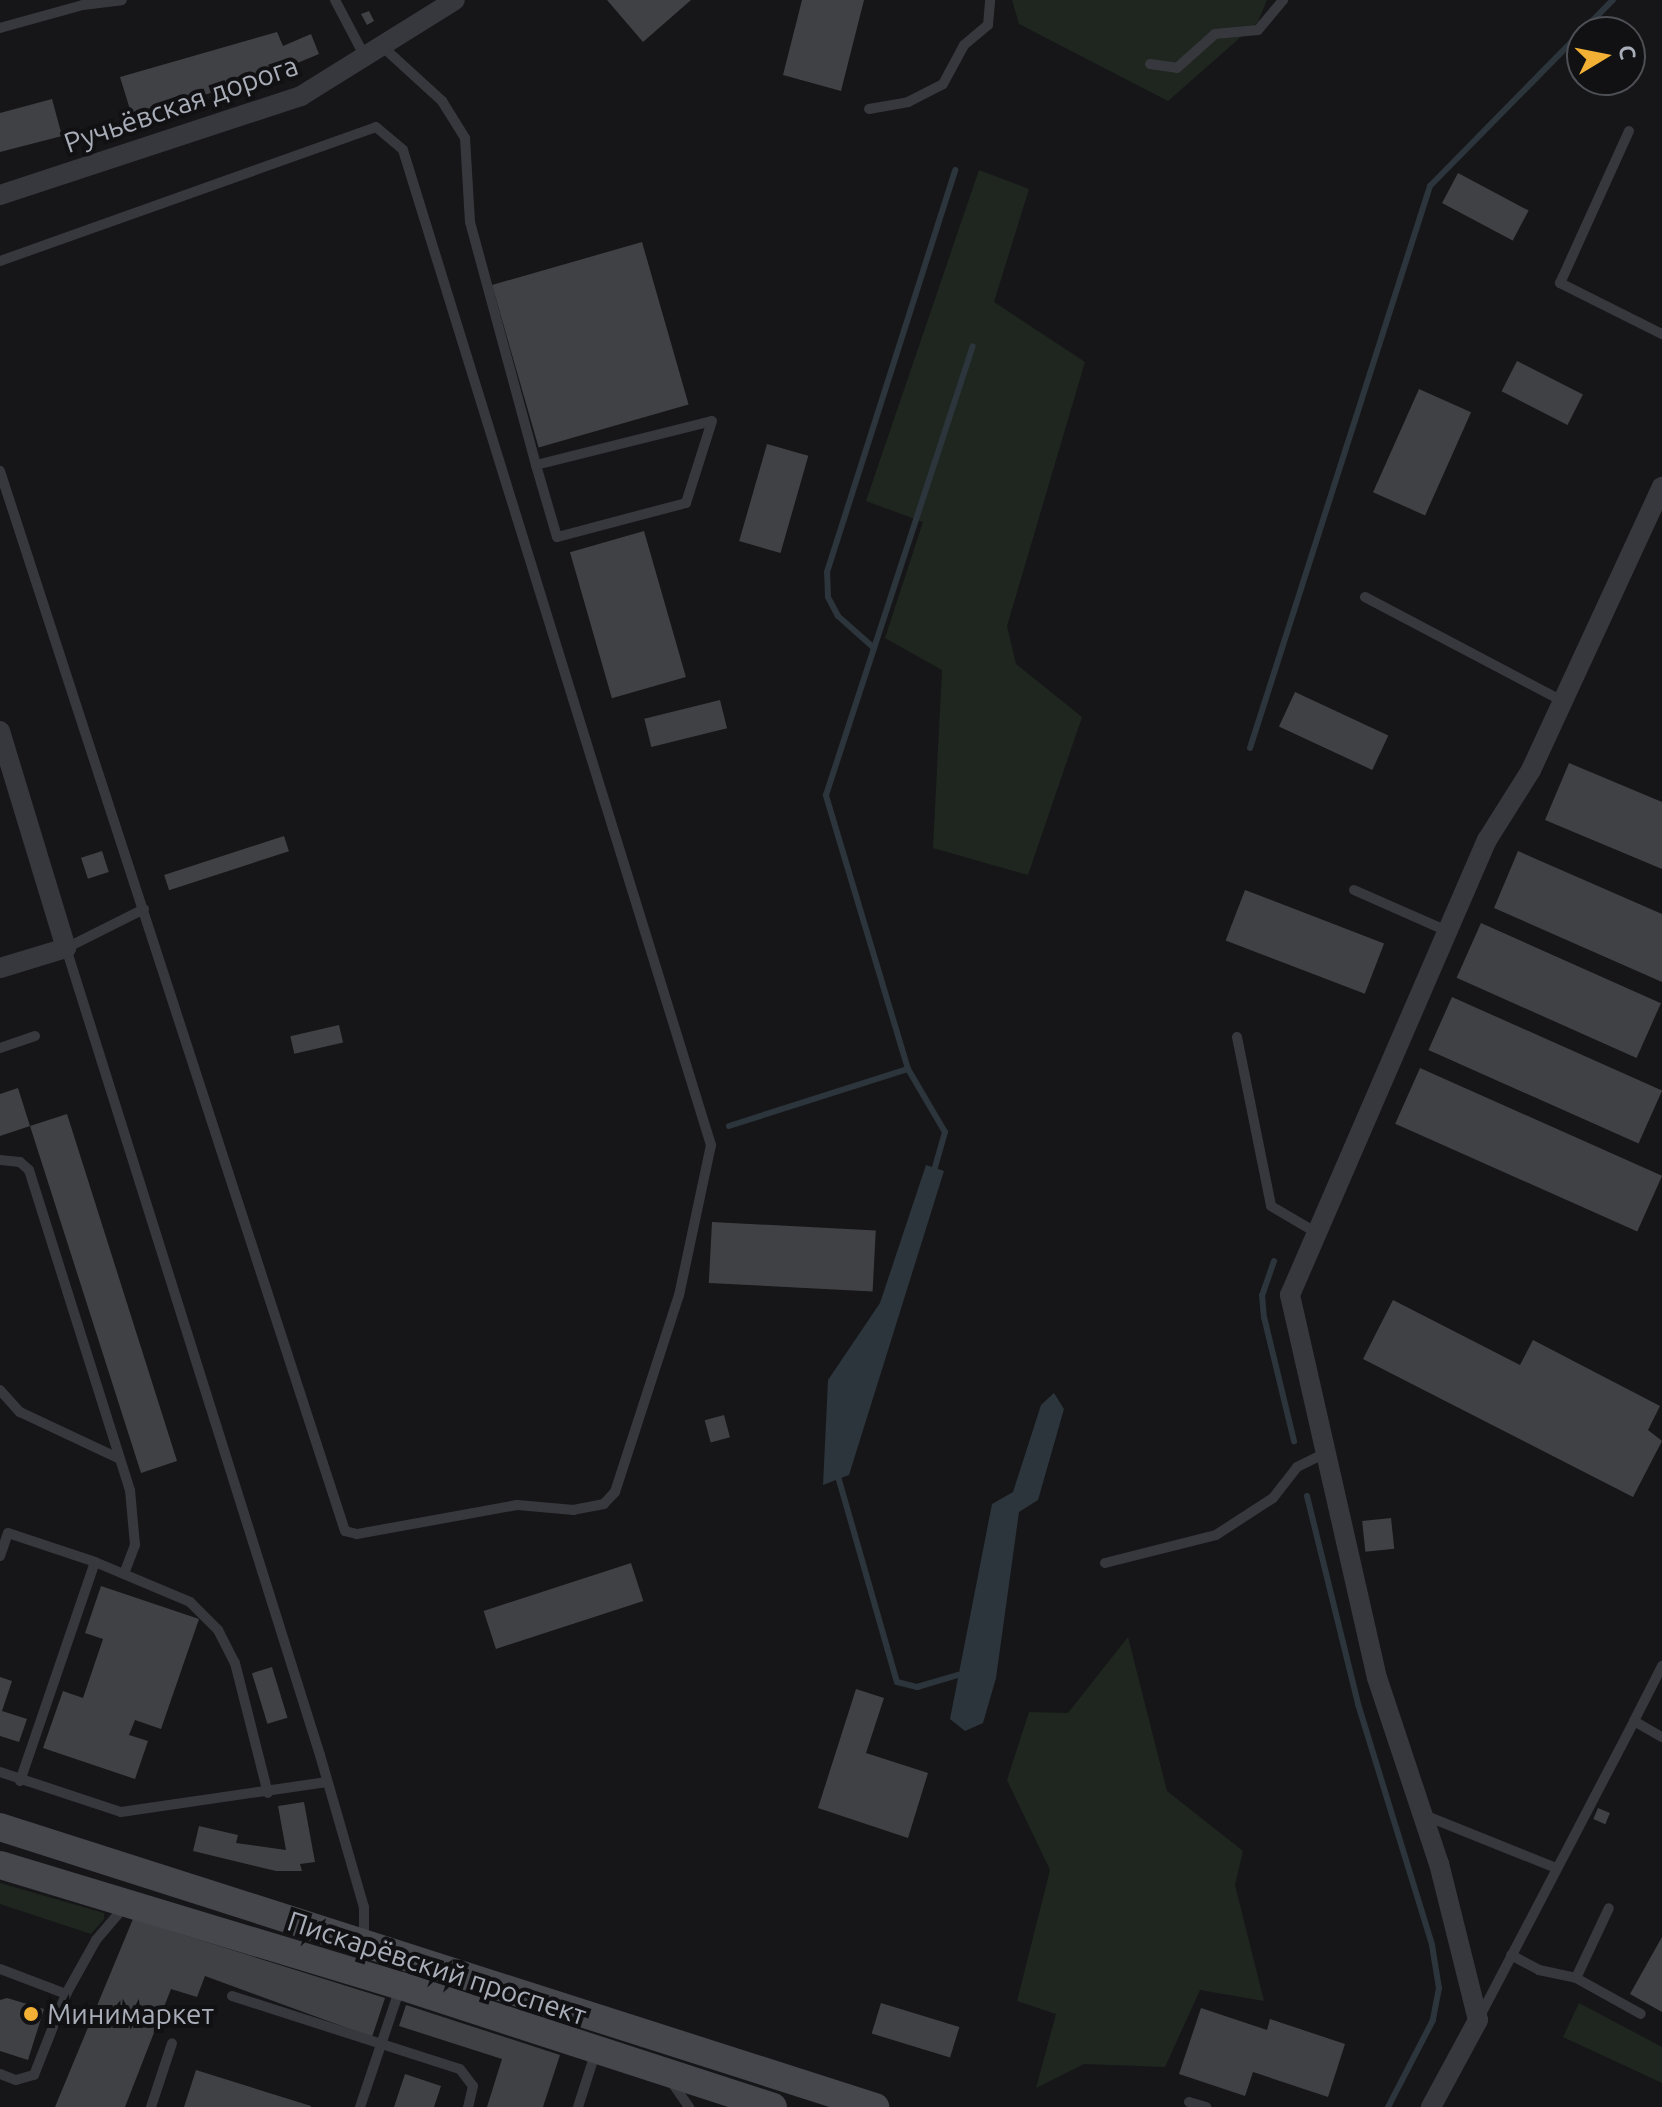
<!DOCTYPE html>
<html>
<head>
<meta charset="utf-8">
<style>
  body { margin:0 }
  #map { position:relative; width:1662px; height:2107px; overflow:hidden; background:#161618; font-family:Ubuntu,sans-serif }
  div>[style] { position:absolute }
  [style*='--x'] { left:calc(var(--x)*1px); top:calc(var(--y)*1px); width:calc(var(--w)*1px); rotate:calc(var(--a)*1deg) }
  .green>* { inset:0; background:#1e261f }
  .water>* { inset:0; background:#2c353c }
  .stream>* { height:6px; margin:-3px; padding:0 3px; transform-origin:3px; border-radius:3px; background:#2c353c }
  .building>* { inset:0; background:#404145; transform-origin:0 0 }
  .service>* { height:10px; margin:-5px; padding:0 5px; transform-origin:5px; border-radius:5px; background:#37383d }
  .minor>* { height:20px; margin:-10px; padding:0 10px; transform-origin:10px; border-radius:10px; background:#37383d }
  .secondary>* { height:28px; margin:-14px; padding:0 14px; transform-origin:14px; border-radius:14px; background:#45474d }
  .dots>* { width:22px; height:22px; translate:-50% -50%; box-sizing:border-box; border:4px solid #111113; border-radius:50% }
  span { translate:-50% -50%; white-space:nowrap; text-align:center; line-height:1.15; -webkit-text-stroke:8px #111113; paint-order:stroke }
  .street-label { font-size:28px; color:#a8adb8 }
  .poi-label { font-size:28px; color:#a8adb8 }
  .left { translate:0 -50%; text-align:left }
  .north { position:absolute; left:1566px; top:16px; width:80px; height:80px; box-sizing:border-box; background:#111113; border:2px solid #4d4f55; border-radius:50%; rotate:80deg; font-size:22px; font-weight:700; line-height:32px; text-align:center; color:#a8adb8 }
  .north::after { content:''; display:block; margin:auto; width:28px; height:36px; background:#f2b134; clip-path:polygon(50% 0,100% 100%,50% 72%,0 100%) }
</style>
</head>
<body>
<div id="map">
  <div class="green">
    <i style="clip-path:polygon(1012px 0,1267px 0,1258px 22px,1168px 101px,1019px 24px)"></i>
    <i style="clip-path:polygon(979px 170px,1029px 189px,994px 302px,1085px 362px,1007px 626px,1016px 664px,1082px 717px,1028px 875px,933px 848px,942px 670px,885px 638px,923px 522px,866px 501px)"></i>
    <i style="clip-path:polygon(1128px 1637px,1167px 1791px,1243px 1851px,1235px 1885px,1264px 2001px,1200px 1990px,1165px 2067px,1084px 2064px,1036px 2088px,1056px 2014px,1017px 2001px,1050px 1870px,1007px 1780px,1029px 1712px,1068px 1713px)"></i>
    <i style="clip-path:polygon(0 1883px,104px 1913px,104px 1919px,91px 1934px,0 1904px)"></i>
    <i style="clip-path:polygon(1579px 2003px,1662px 2047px,1662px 2083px,1563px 2037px)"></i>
  </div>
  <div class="water">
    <i style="clip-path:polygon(926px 1165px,944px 1171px,849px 1475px,823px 1485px,828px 1380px,880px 1303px)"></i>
    <i style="clip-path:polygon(1054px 1393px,1064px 1409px,1038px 1500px,1019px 1512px,996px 1678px,983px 1723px,965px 1731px,950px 1719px,992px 1504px,1013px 1492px,1041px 1405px)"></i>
  </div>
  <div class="stream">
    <i style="--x:874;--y:648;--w:48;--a:-138.4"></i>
    <i style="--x:838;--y:616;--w:21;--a:-118"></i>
    <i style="--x:828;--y:597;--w:25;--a:-92"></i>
    <i style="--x:827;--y:572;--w:422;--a:-72.3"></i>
    <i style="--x:1250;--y:748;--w:590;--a:-72.24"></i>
    <i style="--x:1430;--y:186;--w:261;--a:-45.5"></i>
    <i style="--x:908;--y:1069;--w:73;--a:59.6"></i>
    <i style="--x:945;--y:1132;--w:44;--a:105.9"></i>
    <i style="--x:729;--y:1126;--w:188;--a:-17.7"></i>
    <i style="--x:908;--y:1069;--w:286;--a:-106.7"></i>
    <i style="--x:826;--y:795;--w:472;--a:-71.9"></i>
    <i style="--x:1274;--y:1261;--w:36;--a:109"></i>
    <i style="--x:1262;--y:1295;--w:22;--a:85"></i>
    <i style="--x:1264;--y:1317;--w:128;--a:76.4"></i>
    <i style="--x:837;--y:1473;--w:217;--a:74"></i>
    <i style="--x:897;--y:1682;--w:21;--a:14"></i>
    <i style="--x:917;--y:1687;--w:43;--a:-16.3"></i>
    <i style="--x:1307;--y:1496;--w:214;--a:76.2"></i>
    <i style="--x:1358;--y:1704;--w:252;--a:72.9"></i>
    <i style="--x:1432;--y:1945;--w:44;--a:80.8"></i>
    <i style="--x:1439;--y:1988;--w:33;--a:101"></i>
    <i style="--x:1433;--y:2020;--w:98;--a:117.3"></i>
  </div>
  <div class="building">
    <i style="clip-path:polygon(607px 0,691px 0,643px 42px)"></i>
    <i style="clip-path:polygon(802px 0,864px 0,841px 91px,783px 75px)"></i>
    <i style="clip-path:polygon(369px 11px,374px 21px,367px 25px,361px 14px)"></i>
    <i style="clip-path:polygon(277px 32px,283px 46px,311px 34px,319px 54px,259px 79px,132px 116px,120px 77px)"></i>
    <i style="clip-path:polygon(52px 99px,62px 136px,0 152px,0 113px)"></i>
    <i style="left:1458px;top:173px;width:80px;height:34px;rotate:28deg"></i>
    <i style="left:642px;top:242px;width:169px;height:156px;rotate:74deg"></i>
    <i style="left:1517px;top:361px;width:74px;height:34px;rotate:27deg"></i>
    <i style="left:1419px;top:389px;width:57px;height:113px;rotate:24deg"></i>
    <i style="left:767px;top:444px;width:43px;height:101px;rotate:16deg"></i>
    <i style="left:644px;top:531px;width:152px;height:77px;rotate:74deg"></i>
    <i style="left:1295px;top:692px;width:103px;height:38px;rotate:25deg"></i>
    <i style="left:720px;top:700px;width:29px;height:78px;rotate:76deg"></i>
    <i style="clip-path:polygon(1569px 763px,1662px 802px,1662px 869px,1545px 820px)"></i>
    <i style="left:284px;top:836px;width:16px;height:126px;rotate:72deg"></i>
    <i style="left:102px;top:851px;width:22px;height:22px;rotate:72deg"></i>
    <i style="clip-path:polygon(1518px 851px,1662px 914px,1662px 982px,1494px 908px)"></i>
    <i style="left:1245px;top:890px;width:149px;height:54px;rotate:21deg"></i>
    <i style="left:1481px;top:923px;width:197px;height:60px;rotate:24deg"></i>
    <i style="left:1452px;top:997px;width:230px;height:58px;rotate:24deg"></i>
    <i style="left:339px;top:1025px;width:18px;height:50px;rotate:77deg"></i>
    <i style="left:1420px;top:1068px;width:265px;height:61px;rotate:24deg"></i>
    <i style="clip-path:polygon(18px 1088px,30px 1126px,67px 1114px,177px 1461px,141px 1473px,30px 1126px,0 1136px,0 1094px)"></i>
    <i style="left:712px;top:1222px;width:164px;height:61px;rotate:3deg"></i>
    <i style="clip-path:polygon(1393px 1300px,1520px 1365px,1533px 1340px,1660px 1406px,1648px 1430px,1662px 1441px,1633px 1497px,1363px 1359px)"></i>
    <i style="left:724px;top:1415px;width:23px;height:20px;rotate:75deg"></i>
    <i style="left:1391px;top:1518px;width:31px;height:29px;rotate:84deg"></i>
    <i style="left:631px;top:1563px;width:40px;height:155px;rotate:72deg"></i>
    <i style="clip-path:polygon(101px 1586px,199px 1619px,161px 1729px,135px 1720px,129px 1735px,148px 1741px,135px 1779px,43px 1748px,63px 1691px,83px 1698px,103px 1639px,85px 1633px)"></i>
    <i style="left:272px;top:1667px;width:53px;height:21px;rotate:73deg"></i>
    <i style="clip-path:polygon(0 1677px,12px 1681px,2px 1711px,27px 1719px,19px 1742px,0 1736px)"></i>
    <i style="clip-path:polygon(856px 1689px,884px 1698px,866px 1753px,928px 1773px,908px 1838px,818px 1808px)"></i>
    <i style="clip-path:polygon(304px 1802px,315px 1862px,300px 1864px,302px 1871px,276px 1871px,193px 1851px,199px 1826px,238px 1835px,236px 1843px,286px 1850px,278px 1806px)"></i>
    <i style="left:1598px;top:1808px;width:13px;height:12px;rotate:23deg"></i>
    <i style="clip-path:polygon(133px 1919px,385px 1998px,372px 2037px,205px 1976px,197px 1997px,171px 1989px,125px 2107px,55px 2107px)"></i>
    <i style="clip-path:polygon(1662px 1937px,1662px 2012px,1630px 1994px)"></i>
    <i style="clip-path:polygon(7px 1998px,44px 2009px,28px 2060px,0 2051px,0 2000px)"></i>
    <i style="left:881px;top:2003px;width:82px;height:32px;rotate:17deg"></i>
    <i style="clip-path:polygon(406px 2005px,560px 2055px,543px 2107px,487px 2107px,502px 2059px,399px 2026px)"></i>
    <i style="clip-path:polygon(1201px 2008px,1267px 2030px,1270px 2019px,1345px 2044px,1328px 2097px,1253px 2072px,1245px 2096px,1179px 2074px)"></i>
    <i style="clip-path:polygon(196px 2070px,311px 2106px,311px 2107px,184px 2107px)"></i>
    <i style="clip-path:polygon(405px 2074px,441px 2086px,434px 2107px,394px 2107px)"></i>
  </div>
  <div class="service">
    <i style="--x:335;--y:0;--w:64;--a:62.2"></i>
    <i style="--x:0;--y:28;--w:86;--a:-15.5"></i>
    <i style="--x:83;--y:5;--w:39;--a:-7"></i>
    <i style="--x:384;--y:48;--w:79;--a:42.4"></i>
    <i style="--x:442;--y:101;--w:44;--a:58.1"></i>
    <i style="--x:465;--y:138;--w:84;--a:86.6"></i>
    <i style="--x:470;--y:222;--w:252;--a:74.8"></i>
    <i style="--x:1150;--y:64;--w:27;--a:8"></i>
    <i style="--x:1177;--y:68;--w:51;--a:-41.8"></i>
    <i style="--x:1215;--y:34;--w:43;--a:-5.3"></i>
    <i style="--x:1258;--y:30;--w:39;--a:-50"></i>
    <i style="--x:869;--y:109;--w:40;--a:-10"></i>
    <i style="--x:908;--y:102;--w:39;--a:-27"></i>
    <i style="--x:943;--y:84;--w:44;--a:-61.7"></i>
    <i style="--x:964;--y:45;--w:31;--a:-40"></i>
    <i style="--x:988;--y:25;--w:25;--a:-85"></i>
    <i style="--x:1629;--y:131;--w:167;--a:114.4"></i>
    <i style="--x:1560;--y:283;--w:114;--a:26.6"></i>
    <i style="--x:0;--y:261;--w:399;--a:-19.6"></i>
    <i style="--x:376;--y:127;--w:35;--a:40"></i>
    <i style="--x:403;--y:150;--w:1042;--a:72.8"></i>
    <i style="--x:711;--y:1145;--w:153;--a:102"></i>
    <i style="--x:679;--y:1295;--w:207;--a:108"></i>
    <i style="--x:615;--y:1492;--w:16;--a:133"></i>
    <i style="--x:604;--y:1504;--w:31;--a:169"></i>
    <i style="--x:574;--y:1510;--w:57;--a:-175"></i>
    <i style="--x:517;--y:1505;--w:163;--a:169.7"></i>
    <i style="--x:357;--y:1534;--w:12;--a:-166"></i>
    <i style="--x:345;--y:1531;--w:1115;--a:-108.03"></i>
    <i style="--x:712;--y:421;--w:86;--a:107.6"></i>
    <i style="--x:686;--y:503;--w:133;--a:165.2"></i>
    <i style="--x:557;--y:537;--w:75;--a:-106.3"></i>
    <i style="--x:536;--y:465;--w:181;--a:-14"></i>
    <i style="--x:1365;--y:597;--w:225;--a:27.8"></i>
    <i style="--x:1354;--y:890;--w:102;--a:23.8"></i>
    <i style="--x:144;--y:909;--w:87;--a:153.4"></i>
    <i style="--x:66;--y:948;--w:846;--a:72.53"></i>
    <i style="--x:320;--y:1755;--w:158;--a:73.9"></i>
    <i style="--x:364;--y:1907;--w:35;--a:90"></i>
    <i style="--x:1237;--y:1037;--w:172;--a:78.6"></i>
    <i style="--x:1271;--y:1206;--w:53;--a:30.4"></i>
    <i style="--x:0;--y:1048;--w:37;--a:-19"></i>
    <i style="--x:0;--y:1160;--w:20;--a:6"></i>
    <i style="--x:20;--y:1162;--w:12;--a:42"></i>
    <i style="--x:29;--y:1170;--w:336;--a:72.5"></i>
    <i style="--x:130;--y:1490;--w:55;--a:84.8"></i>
    <i style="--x:135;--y:1545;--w:31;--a:111"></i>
    <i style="--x:0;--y:1390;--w:30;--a:48"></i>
    <i style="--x:20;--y:1412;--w:110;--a:25.2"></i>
    <i style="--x:0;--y:1556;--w:24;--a:-71"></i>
    <i style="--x:8;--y:1533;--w:92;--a:18.4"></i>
    <i style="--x:95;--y:1562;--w:103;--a:22.8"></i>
    <i style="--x:190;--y:1602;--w:40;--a:45"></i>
    <i style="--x:218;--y:1630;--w:37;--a:63"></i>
    <i style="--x:235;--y:1663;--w:134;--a:75.8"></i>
    <i style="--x:1105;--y:1563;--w:114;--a:-14.2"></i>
    <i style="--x:1216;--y:1535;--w:68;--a:-33"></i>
    <i style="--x:1273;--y:1498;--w:39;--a:-52"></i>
    <i style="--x:1297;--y:1467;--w:30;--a:-26"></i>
    <i style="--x:1634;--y:1721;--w:62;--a:-63"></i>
    <i style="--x:0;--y:1772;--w:127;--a:18.3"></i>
    <i style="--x:121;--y:1812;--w:208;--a:-8.3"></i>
    <i style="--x:20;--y:1781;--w:231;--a:-71.1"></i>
    <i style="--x:1424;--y:1815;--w:142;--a:21.9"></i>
    <i style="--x:1511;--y:1955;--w:32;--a:28"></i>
    <i style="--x:1539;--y:1970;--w:38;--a:12"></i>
    <i style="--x:1576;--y:1978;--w:74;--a:29"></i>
    <i style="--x:0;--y:1969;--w:71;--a:20.7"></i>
    <i style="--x:1576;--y:1978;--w:77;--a:-64.8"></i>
    <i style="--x:232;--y:1996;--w:239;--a:17.8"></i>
    <i style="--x:460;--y:2069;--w:21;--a:53"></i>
    <i style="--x:473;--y:2086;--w:22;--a:103"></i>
    <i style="--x:1479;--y:2018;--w:335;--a:-62.4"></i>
    <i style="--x:1634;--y:1721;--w:32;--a:30"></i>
    <i style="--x:0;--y:2074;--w:17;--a:21"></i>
    <i style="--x:16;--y:2080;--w:19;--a:-16"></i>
    <i style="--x:34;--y:2075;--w:87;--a:-68.4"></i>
    <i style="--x:66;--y:1994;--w:62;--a:-60.9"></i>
    <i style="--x:96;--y:1940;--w:46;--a:-49.4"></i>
    <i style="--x:668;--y:2077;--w:37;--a:55"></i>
    <i style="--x:1189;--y:2102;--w:18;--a:16"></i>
    <i style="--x:151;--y:2107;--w:67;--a:-71.8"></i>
    <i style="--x:360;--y:2107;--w:126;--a:-71.4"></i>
    <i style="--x:578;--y:2107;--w:59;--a:-72.2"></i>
  </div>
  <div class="minor">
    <i style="--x:0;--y:195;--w:317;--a:-18.2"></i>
    <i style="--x:301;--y:96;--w:181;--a:-31.9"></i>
    <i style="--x:0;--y:731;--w:227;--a:73.1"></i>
    <i style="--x:66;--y:948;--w:69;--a:163.1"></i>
    <i style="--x:1431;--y:2107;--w:99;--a:-61.6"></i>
    <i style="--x:1478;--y:2020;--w:161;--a:-104"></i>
    <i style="--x:1439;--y:1864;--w:196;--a:-108.4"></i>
    <i style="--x:1377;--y:1678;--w:393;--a:-102.8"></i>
    <i style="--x:1290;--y:1295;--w:496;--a:-66.6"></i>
    <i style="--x:1487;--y:840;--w:83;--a:-57.8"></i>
    <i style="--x:1531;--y:770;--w:312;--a:-65.2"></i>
  </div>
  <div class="secondary">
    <i style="--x:0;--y:1827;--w:919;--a:17.74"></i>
    <i style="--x:0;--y:1865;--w:419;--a:16.8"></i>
    <i style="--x:401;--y:1986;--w:391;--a:18"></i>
  </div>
  <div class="dots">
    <i style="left:31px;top:2014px;background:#f2b134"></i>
  </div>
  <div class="street-label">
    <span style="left:181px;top:104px;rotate:-19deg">Ручьёвская дорога</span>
    <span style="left:437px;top:1968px;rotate:18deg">Пискарёвский проспект</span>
  </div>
  <div class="poi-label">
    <span class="left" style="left:47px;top:2014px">Минимаркет</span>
  </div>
  <div class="north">С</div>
</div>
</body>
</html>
